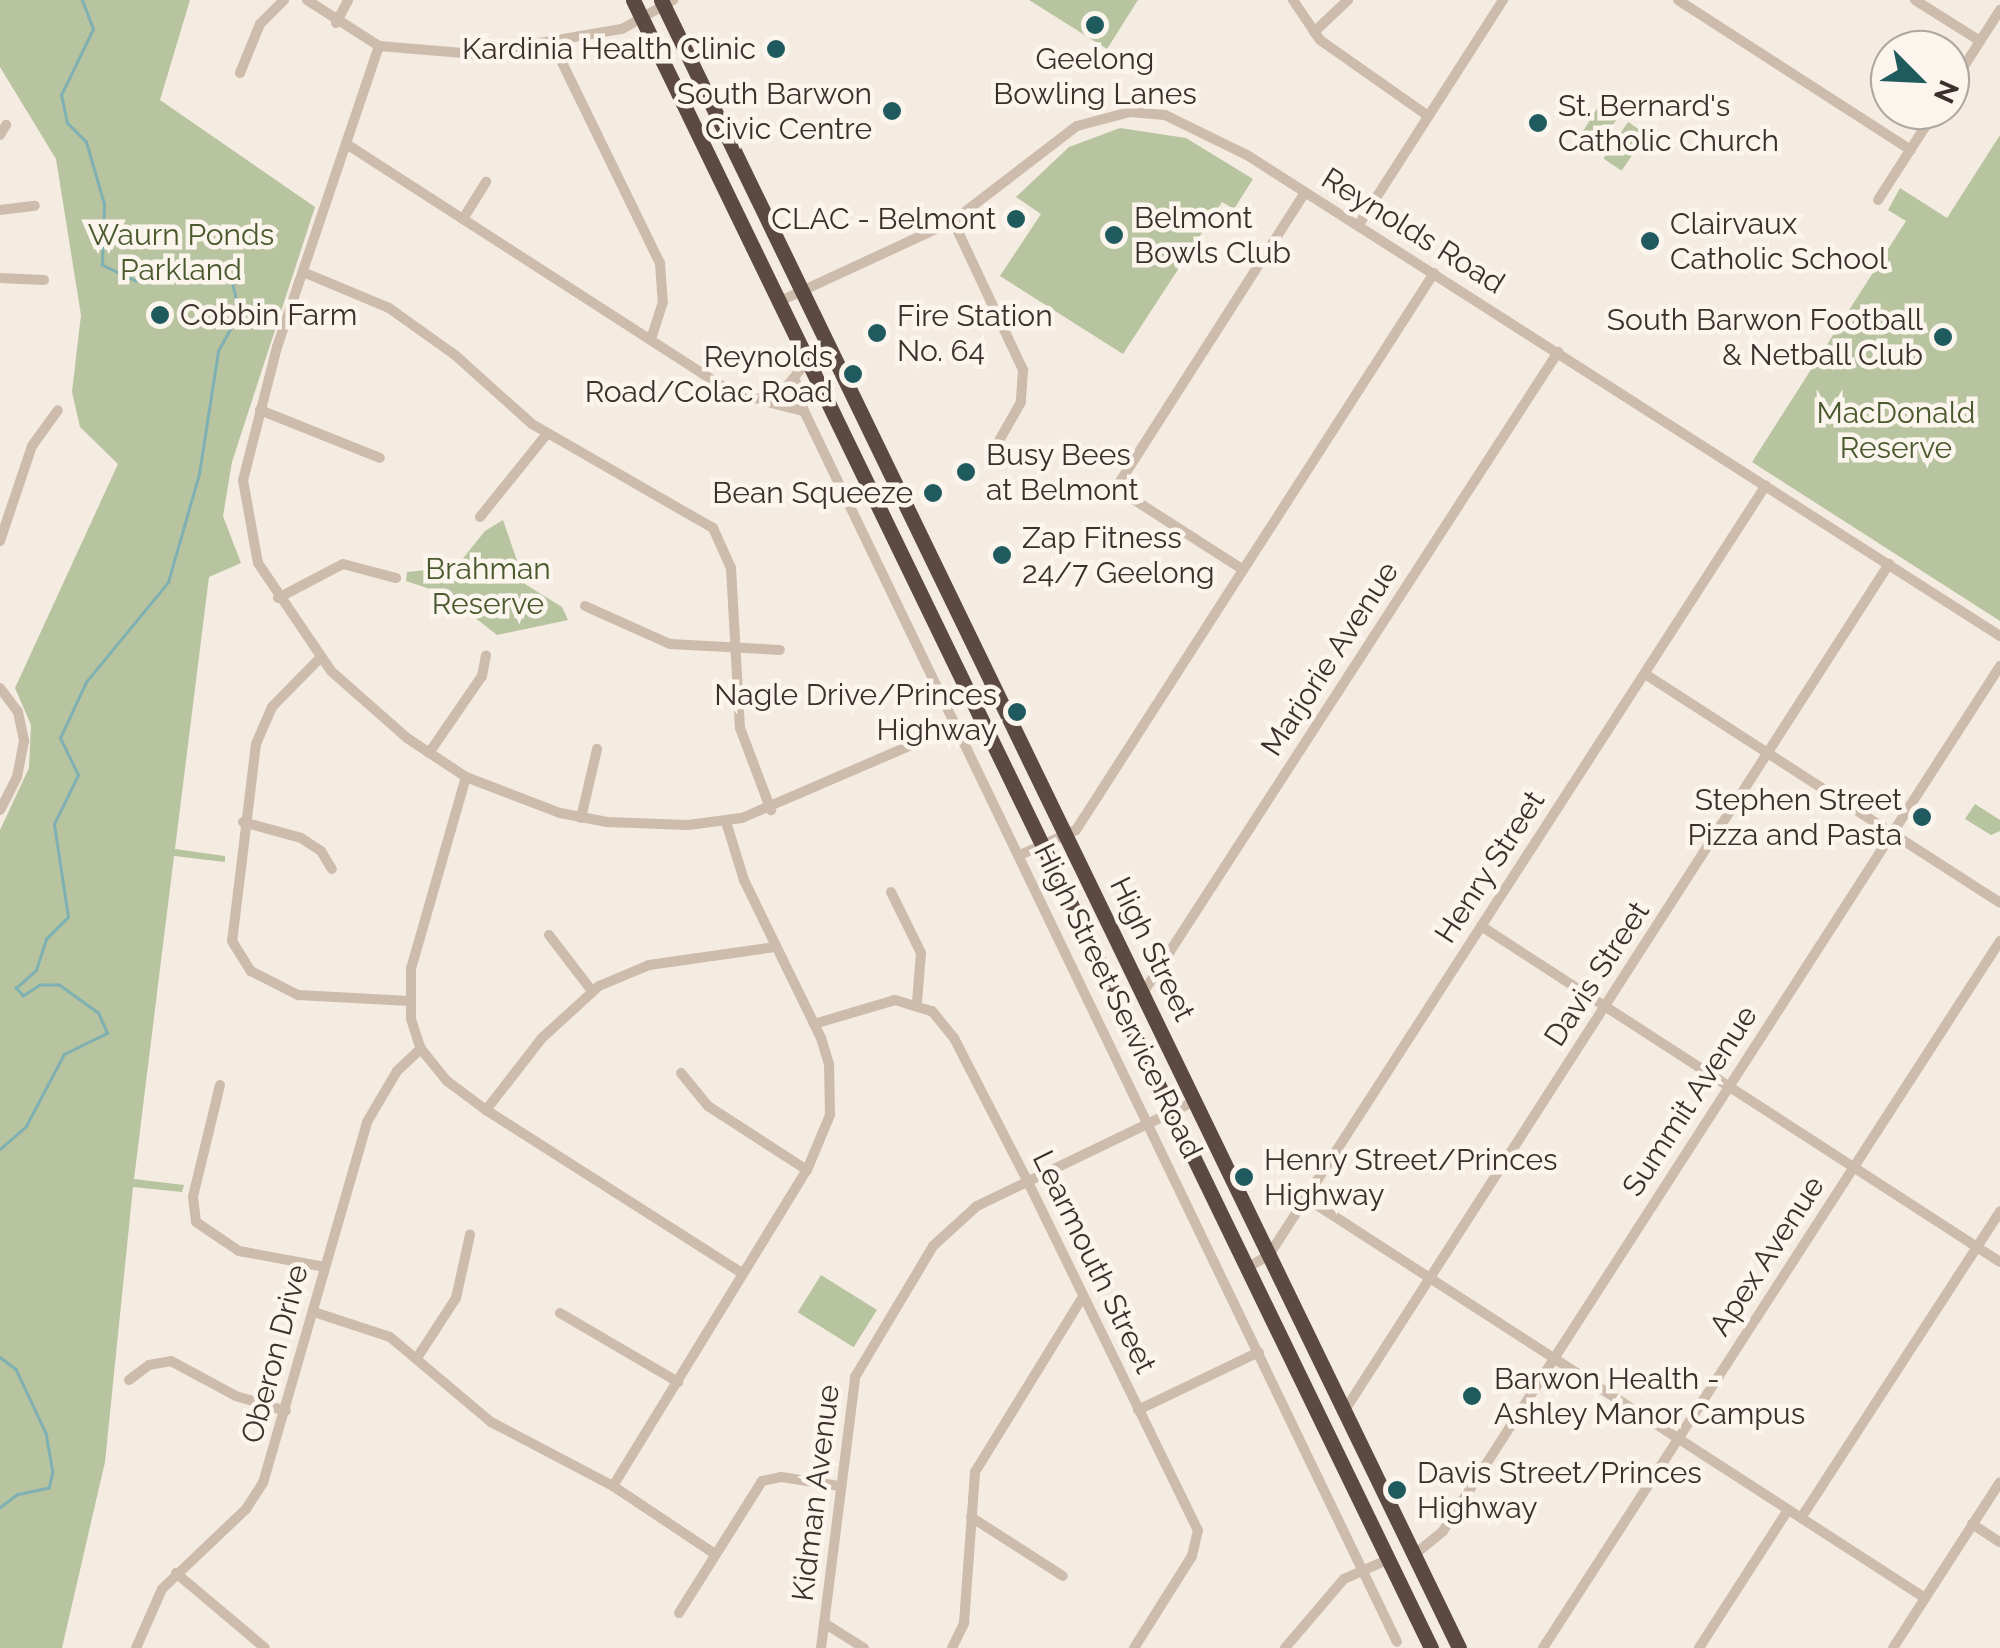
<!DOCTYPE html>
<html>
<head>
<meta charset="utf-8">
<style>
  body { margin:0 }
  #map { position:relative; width:2000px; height:1648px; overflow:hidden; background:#f4ebe1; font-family:Raleway,sans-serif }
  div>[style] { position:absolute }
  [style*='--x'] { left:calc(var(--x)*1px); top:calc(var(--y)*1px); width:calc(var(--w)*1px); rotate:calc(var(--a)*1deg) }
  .green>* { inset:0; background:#b8c4a0; transform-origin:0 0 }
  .stream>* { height:2.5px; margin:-1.25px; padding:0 1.25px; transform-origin:1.25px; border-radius:1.25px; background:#7fb0b2 }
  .minor>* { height:10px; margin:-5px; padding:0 5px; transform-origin:5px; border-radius:5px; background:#cdbbac }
  .highway>* { height:15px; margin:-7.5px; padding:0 7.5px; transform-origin:7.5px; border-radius:7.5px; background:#5c4a42 }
  .dots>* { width:28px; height:28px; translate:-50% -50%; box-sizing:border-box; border:5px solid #fbf5ee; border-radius:50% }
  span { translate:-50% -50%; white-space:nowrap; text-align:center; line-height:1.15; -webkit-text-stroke:9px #fbf5ee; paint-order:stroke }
  .poi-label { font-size:30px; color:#3b302b }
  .right { translate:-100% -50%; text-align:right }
  .left { translate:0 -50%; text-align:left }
  .street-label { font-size:30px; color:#3b302b }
  .park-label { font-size:30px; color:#4a5a2e }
  .north { position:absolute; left:1870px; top:30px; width:100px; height:100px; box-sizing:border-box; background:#fbf5ee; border:2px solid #aea6a0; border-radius:50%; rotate:114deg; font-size:28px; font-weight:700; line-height:40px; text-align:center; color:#3b302b }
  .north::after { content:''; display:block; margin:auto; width:35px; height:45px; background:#1f5a5e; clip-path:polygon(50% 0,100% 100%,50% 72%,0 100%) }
</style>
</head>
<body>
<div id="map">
  <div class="green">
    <i style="clip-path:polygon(0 0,190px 0,160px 100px,315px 207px,232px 462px,223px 516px,241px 563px,209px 577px,175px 849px,225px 856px,225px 862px,174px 856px,134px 1179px,184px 1185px,182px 1192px,133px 1187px,105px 1462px,62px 1648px,0 1648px,0 830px,29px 768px,31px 725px,15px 688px,118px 464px,80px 427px,72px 392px,81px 315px,56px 159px,0 67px)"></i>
    <i style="clip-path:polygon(1029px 0,1138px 0,1107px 49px)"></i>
    <i style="left:1600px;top:104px;width:22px;height:45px;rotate:32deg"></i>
    <i style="left:1628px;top:122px;width:22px;height:44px;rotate:34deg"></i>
    <i style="clip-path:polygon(1120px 128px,1186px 138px,1253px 179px,1234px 209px,1222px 202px,1123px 354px,1000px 276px,1041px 214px,1016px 197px,1069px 147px)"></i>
    <i style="clip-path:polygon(2000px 135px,2000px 621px,1752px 462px,1906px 221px,1888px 210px,1900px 188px,1947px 218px)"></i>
    <i style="clip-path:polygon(503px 520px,525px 584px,562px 607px,568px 620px,497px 635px,445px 594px,406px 581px,407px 572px,456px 567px,485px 531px)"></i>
    <i style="clip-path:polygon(1975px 804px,2000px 820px,2000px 831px,1991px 835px,1965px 819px)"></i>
    <i style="left:821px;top:1275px;width:66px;height:44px;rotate:32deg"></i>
  </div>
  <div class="stream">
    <i style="--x:0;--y:1149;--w:35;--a:-41"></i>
    <i style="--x:26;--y:1126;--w:81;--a:-62.2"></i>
    <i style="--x:64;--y:1054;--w:48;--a:-26"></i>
    <i style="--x:107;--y:1033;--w:22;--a:-114"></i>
    <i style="--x:98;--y:1013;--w:48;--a:-144.3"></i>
    <i style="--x:59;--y:985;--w:19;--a:180"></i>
    <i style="--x:40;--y:985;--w:20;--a:147"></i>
    <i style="--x:23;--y:996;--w:11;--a:-131"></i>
    <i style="--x:16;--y:988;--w:27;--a:-42"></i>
    <i style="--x:36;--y:970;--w:33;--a:-72"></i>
    <i style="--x:46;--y:939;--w:31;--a:-45"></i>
    <i style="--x:68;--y:917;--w:94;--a:-98.6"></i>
    <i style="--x:54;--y:824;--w:55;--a:-63.9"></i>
    <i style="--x:78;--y:775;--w:41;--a:-115.9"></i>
    <i style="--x:60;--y:738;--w:62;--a:-65.1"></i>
    <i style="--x:86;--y:682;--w:129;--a:-50.6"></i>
    <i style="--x:168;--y:582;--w:112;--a:-74"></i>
    <i style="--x:199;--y:474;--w:124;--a:-81.2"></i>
    <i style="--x:218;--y:351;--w:43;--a:-61.1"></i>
    <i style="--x:239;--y:313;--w:32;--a:-103"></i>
    <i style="--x:232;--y:282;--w:10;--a:-151"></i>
    <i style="--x:223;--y:277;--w:87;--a:177.4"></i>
    <i style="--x:136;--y:281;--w:38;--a:-155"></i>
    <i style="--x:102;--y:265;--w:61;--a:-88.1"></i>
    <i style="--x:104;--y:204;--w:65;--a:-106.2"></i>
    <i style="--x:86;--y:142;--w:27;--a:-135"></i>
    <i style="--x:67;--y:123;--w:29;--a:-102"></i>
    <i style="--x:61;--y:95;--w:73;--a:-64.1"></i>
    <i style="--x:93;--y:29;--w:31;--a:-111"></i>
    <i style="--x:0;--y:1357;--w:20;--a:37"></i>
    <i style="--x:16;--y:1369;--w:71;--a:64.9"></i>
    <i style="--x:46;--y:1433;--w:40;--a:80"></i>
    <i style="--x:53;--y:1472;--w:16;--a:104"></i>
    <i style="--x:49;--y:1488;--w:33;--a:168"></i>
    <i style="--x:17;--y:1495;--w:21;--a:143"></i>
  </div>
  <div class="minor">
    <i style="--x:307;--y:0;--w:85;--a:32.6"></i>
    <i style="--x:379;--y:46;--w:96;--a:4.8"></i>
    <i style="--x:475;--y:54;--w:149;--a:-9.7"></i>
    <i style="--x:622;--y:29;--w:59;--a:-29.6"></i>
    <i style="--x:1293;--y:0;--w:48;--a:56"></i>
    <i style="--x:1320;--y:40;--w:132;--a:35.1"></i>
    <i style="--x:1678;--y:0;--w:277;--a:32.8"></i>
    <i style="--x:1915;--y:0;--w:77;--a:32.2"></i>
    <i style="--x:336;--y:23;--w:26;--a:-62"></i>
    <i style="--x:1314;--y:32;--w:47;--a:-43.3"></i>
    <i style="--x:379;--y:46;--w:318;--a:108.7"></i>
    <i style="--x:277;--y:347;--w:137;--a:104.3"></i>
    <i style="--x:243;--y:480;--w:84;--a:79.8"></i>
    <i style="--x:258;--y:563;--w:130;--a:55.9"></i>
    <i style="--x:331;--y:671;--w:101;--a:41.4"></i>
    <i style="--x:407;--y:738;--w:71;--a:33.5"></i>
    <i style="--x:466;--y:777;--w:101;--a:21"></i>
    <i style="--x:560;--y:813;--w:48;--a:10.8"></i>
    <i style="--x:607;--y:822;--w:81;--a:2.1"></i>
    <i style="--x:688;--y:825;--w:54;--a:-7.4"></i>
    <i style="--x:742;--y:818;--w:233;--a:-23.3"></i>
    <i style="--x:554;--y:46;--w:242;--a:64"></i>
    <i style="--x:660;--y:263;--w:39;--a:86"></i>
    <i style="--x:663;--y:302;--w:40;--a:108"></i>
    <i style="--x:240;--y:73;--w:53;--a:-67.8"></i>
    <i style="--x:260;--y:24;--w:34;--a:-45"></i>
    <i style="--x:1950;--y:88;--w:93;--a:-57.3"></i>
    <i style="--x:0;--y:135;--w:12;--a:-59"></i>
    <i style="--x:348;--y:145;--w:467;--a:32.8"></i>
    <i style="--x:741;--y:398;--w:36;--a:2"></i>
    <i style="--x:777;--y:399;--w:48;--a:-51.7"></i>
    <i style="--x:1878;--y:200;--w:107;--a:-57.2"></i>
    <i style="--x:0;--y:210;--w:35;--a:-7"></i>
    <i style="--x:463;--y:219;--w:44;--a:-58.1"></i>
    <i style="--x:953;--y:221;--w:165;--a:64.8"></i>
    <i style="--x:1023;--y:370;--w:32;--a:94"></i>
    <i style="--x:1021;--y:402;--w:43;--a:119.6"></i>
    <i style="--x:1358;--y:226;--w:269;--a:-57.3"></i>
    <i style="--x:303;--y:272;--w:93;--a:22.7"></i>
    <i style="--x:389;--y:308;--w:81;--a:35.5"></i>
    <i style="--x:455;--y:355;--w:103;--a:41.9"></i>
    <i style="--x:532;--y:424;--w:209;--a:29.9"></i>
    <i style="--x:713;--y:528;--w:44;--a:65.8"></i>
    <i style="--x:731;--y:568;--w:160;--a:86.8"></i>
    <i style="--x:740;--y:728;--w:88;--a:69.3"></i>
    <i style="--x:0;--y:278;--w:44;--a:2.6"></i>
    <i style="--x:778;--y:302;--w:193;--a:-24.8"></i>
    <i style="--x:953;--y:221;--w:156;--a:-37.5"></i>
    <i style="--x:1077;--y:126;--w:55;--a:-14.8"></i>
    <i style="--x:1130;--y:112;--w:35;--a:5"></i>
    <i style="--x:1165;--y:115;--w:91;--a:26"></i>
    <i style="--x:1247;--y:155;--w:894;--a:32.57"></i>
    <i style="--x:796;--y:382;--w:30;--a:75"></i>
    <i style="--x:804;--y:411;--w:1366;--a:64.28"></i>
    <i style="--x:771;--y:403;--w:34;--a:14"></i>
    <i style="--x:260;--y:410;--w:129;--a:21.8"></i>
    <i style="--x:480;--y:517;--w:107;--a:-51.1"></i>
    <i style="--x:0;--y:541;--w:100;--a:-71.4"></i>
    <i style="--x:32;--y:446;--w:44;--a:-54.2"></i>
    <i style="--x:1242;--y:569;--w:150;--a:-147.3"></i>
    <i style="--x:1116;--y:488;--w:351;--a:-57.4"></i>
    <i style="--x:278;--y:598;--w:73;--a:-27.6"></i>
    <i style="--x:343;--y:564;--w:55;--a:14.8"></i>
    <i style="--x:585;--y:606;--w:93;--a:24.1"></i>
    <i style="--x:670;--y:644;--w:110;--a:3.1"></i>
    <i style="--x:320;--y:658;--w:69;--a:134.4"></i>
    <i style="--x:272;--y:707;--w:40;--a:113.4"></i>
    <i style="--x:256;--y:744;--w:198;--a:96.9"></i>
    <i style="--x:232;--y:941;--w:36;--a:58"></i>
    <i style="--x:251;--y:971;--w:53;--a:27.1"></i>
    <i style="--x:298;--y:995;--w:111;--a:3.1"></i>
    <i style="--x:1645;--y:674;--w:422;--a:32.8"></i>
    <i style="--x:0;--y:688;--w:30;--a:53"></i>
    <i style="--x:18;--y:712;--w:30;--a:78"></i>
    <i style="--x:24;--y:741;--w:37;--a:101"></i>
    <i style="--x:17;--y:777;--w:37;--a:117"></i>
    <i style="--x:429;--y:753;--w:93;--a:-55.5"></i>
    <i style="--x:482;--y:676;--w:21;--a:-79"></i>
    <i style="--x:466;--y:777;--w:200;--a:106"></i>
    <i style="--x:411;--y:969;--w:50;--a:90"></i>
    <i style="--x:411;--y:1019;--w:32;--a:72"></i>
    <i style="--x:421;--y:1049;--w:41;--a:50.9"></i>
    <i style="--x:447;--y:1081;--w:49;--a:36.6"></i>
    <i style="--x:486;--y:1110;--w:303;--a:32.5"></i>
    <i style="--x:581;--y:818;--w:71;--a:-76.9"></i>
    <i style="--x:243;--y:822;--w:60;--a:15.4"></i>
    <i style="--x:301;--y:838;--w:24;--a:33"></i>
    <i style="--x:321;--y:851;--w:21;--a:59"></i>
    <i style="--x:1020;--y:855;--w:61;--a:-24.1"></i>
    <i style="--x:1076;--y:830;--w:662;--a:-57.27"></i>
    <i style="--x:891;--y:892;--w:68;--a:63.8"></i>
    <i style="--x:921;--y:953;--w:49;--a:94.7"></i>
    <i style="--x:1481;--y:926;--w:618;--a:32.92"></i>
    <i style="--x:549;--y:935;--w:71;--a:52.5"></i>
    <i style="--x:1143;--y:993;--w:764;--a:-57.08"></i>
    <i style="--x:814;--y:1024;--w:84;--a:-16.5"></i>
    <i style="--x:895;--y:1000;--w:39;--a:17"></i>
    <i style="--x:932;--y:1011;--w:35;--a:51"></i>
    <i style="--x:954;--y:1038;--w:160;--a:62.8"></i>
    <i style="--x:1027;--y:1180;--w:390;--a:64"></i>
    <i style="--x:1198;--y:1530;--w:27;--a:103"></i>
    <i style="--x:1192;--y:1556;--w:109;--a:122.2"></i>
    <i style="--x:681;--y:1073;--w:43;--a:50.7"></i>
    <i style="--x:708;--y:1106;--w:118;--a:32.9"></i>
    <i style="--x:220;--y:1085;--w:115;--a:103.6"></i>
    <i style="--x:193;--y:1197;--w:25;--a:83"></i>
    <i style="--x:196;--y:1222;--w:52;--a:34"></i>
    <i style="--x:239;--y:1251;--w:87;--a:10.5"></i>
    <i style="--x:486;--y:1110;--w:91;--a:-52.1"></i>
    <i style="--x:542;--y:1038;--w:77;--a:-42.4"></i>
    <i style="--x:599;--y:986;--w:54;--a:-22.8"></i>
    <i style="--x:649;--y:965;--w:127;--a:-8.1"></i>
    <i style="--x:1306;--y:1198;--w:737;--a:32.87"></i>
    <i style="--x:1247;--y:1268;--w:26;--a:-31"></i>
    <i style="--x:1269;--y:1255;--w:916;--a:-57.16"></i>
    <i style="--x:314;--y:1312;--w:80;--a:18.2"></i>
    <i style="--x:390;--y:1337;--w:132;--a:40.1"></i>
    <i style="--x:491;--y:1422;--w:138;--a:27.7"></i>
    <i style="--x:613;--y:1486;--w:123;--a:33.7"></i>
    <i style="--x:560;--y:1313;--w:137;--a:30.3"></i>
    <i style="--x:417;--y:1358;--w:72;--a:-57"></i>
    <i style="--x:456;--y:1298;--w:65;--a:-77.5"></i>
    <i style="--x:129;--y:1380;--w:25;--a:-37"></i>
    <i style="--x:149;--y:1365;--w:22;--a:-10"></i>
    <i style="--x:171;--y:1361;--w:74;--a:28.3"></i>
    <i style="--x:236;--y:1396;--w:52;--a:16.7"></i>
    <i style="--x:1138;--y:1410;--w:134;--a:-25.6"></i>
    <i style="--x:1345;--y:1410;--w:1006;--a:-57.26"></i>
    <i style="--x:613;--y:1486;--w:371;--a:-58.5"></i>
    <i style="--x:807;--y:1170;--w:60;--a:-67.3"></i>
    <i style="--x:830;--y:1115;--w:51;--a:-91.1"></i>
    <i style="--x:829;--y:1064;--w:27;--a:-107"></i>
    <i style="--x:821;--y:1038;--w:176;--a:-116"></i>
    <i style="--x:744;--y:880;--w:61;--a:-107.2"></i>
    <i style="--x:971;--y:1517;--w:109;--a:32.7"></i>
    <i style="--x:1801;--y:1518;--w:366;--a:-57"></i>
    <i style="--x:1972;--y:1524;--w:33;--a:33"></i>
    <i style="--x:1415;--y:1554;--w:36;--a:-39"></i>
    <i style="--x:1443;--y:1531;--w:1029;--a:-57.22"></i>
    <i style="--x:176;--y:1573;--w:116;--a:40.1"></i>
    <i style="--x:679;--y:1613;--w:156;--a:-57.8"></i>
    <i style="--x:762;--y:1481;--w:19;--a:-12"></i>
    <i style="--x:781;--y:1477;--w:60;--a:8.7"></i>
    <i style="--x:824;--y:1623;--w:47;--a:32"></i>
    <i style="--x:136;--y:1648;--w:64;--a:-66.2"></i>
    <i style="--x:162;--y:1589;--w:116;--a:-43.6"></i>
    <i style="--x:246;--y:1509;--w:31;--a:-57"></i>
    <i style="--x:263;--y:1483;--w:376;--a:-73.9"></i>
    <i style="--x:367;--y:1122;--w:59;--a:-59.5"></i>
    <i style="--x:397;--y:1071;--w:33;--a:-43"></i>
    <i style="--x:821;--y:1648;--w:273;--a:-82.8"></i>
    <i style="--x:855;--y:1377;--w:152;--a:-59.2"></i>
    <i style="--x:933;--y:1246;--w:59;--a:-42.3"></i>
    <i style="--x:977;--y:1206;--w:242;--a:-25.7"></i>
    <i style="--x:952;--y:1648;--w:28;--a:-64"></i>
    <i style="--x:964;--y:1623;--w:151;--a:-85.8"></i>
    <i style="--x:975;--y:1472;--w:204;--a:-58.4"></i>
    <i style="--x:1285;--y:1648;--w:91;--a:-49.5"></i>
    <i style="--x:1344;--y:1579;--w:49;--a:-24"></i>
    <i style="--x:1543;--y:1648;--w:842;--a:-57.12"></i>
    <i style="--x:1699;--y:1648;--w:164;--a:-57.2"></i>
    <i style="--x:1893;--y:1648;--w:197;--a:-57.2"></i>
  </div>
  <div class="highway">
    <i style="--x:633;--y:0;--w:1831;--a:64.16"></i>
    <i style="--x:661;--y:0;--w:1831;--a:64.16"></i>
  </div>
  <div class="dots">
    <i style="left:1095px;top:25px;background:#1f5a5e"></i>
    <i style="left:776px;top:49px;background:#1f5a5e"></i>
    <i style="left:892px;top:111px;background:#1f5a5e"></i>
    <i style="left:1538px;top:123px;background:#1f5a5e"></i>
    <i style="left:1016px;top:219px;background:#1f5a5e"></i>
    <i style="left:1114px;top:235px;background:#1f5a5e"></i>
    <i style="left:1650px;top:241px;background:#1f5a5e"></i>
    <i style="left:160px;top:315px;background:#1f5a5e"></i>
    <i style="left:877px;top:333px;background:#1f5a5e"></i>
    <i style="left:1943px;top:337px;background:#1f5a5e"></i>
    <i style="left:853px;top:374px;background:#1f5a5e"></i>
    <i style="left:966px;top:472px;background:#1f5a5e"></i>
    <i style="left:933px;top:493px;background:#1f5a5e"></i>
    <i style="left:1002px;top:555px;background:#1f5a5e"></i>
    <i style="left:1017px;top:712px;background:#1f5a5e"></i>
    <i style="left:1922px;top:817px;background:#1f5a5e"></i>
    <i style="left:1244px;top:1177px;background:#1f5a5e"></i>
    <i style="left:1472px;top:1396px;background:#1f5a5e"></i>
    <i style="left:1397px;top:1490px;background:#1f5a5e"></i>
  </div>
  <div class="poi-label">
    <span class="right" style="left:756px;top:49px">Kardinia Health Clinic</span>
    <span style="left:1095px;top:76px">Geelong<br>Bowling Lanes</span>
    <span class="right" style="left:872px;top:111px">South Barwon<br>Civic Centre</span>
    <span class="left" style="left:1558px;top:123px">St. Bernard's<br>Catholic Church</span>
    <span class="left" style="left:1134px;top:235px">Belmont<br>Bowls Club</span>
    <span class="right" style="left:996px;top:219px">CLAC - Belmont</span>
    <span class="left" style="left:1670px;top:241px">Clairvaux<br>Catholic School</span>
    <span class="left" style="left:180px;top:315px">Cobbin Farm</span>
    <span class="left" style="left:897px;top:333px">Fire Station<br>No. 64</span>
    <span class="right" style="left:1923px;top:337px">South Barwon Football<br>&amp; Netball Club</span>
    <span class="right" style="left:833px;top:374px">Reynolds<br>Road/Colac Road</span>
    <span class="left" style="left:986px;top:472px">Busy Bees<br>at Belmont</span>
    <span class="right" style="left:913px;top:493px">Bean Squeeze</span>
    <span class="left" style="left:1022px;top:555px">Zap Fitness<br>24/7 Geelong</span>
    <span class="right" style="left:997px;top:712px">Nagle Drive/Princes<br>Highway</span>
    <span class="right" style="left:1902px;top:817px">Stephen Street<br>Pizza and Pasta</span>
    <span class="left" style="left:1264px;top:1177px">Henry Street/Princes<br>Highway</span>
    <span class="left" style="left:1494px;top:1396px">Barwon Health -<br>Ashley Manor Campus</span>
    <span class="left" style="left:1417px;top:1490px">Davis Street/Princes<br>Highway</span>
  </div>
  <div class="street-label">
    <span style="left:1413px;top:231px;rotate:32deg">Reynolds Road</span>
    <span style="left:1330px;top:659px;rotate:-57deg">Marjorie Avenue</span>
    <span style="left:1490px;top:867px;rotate:-57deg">Henry Street</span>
    <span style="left:1152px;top:949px;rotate:64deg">High Street</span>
    <span style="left:1597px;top:974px;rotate:-57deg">Davis Street</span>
    <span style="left:1118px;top:1001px;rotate:64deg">High Street Service Road</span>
    <span style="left:1690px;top:1101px;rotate:-57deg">Summit Avenue</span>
    <span style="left:1767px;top:1256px;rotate:-57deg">Apex Avenue</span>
    <span style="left:1094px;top:1262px;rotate:64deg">Learmouth Street</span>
    <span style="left:275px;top:1354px;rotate:-75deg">Oberon Drive</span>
    <span style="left:816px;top:1493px;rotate:-83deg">Kidman Avenue</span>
  </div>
  <div class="park-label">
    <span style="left:181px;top:252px">Waurn Ponds<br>Parkland</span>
    <span style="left:1896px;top:430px">MacDonald<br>Reserve</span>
    <span style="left:488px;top:586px">Brahman<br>Reserve</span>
  </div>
  <div class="north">N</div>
</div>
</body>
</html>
